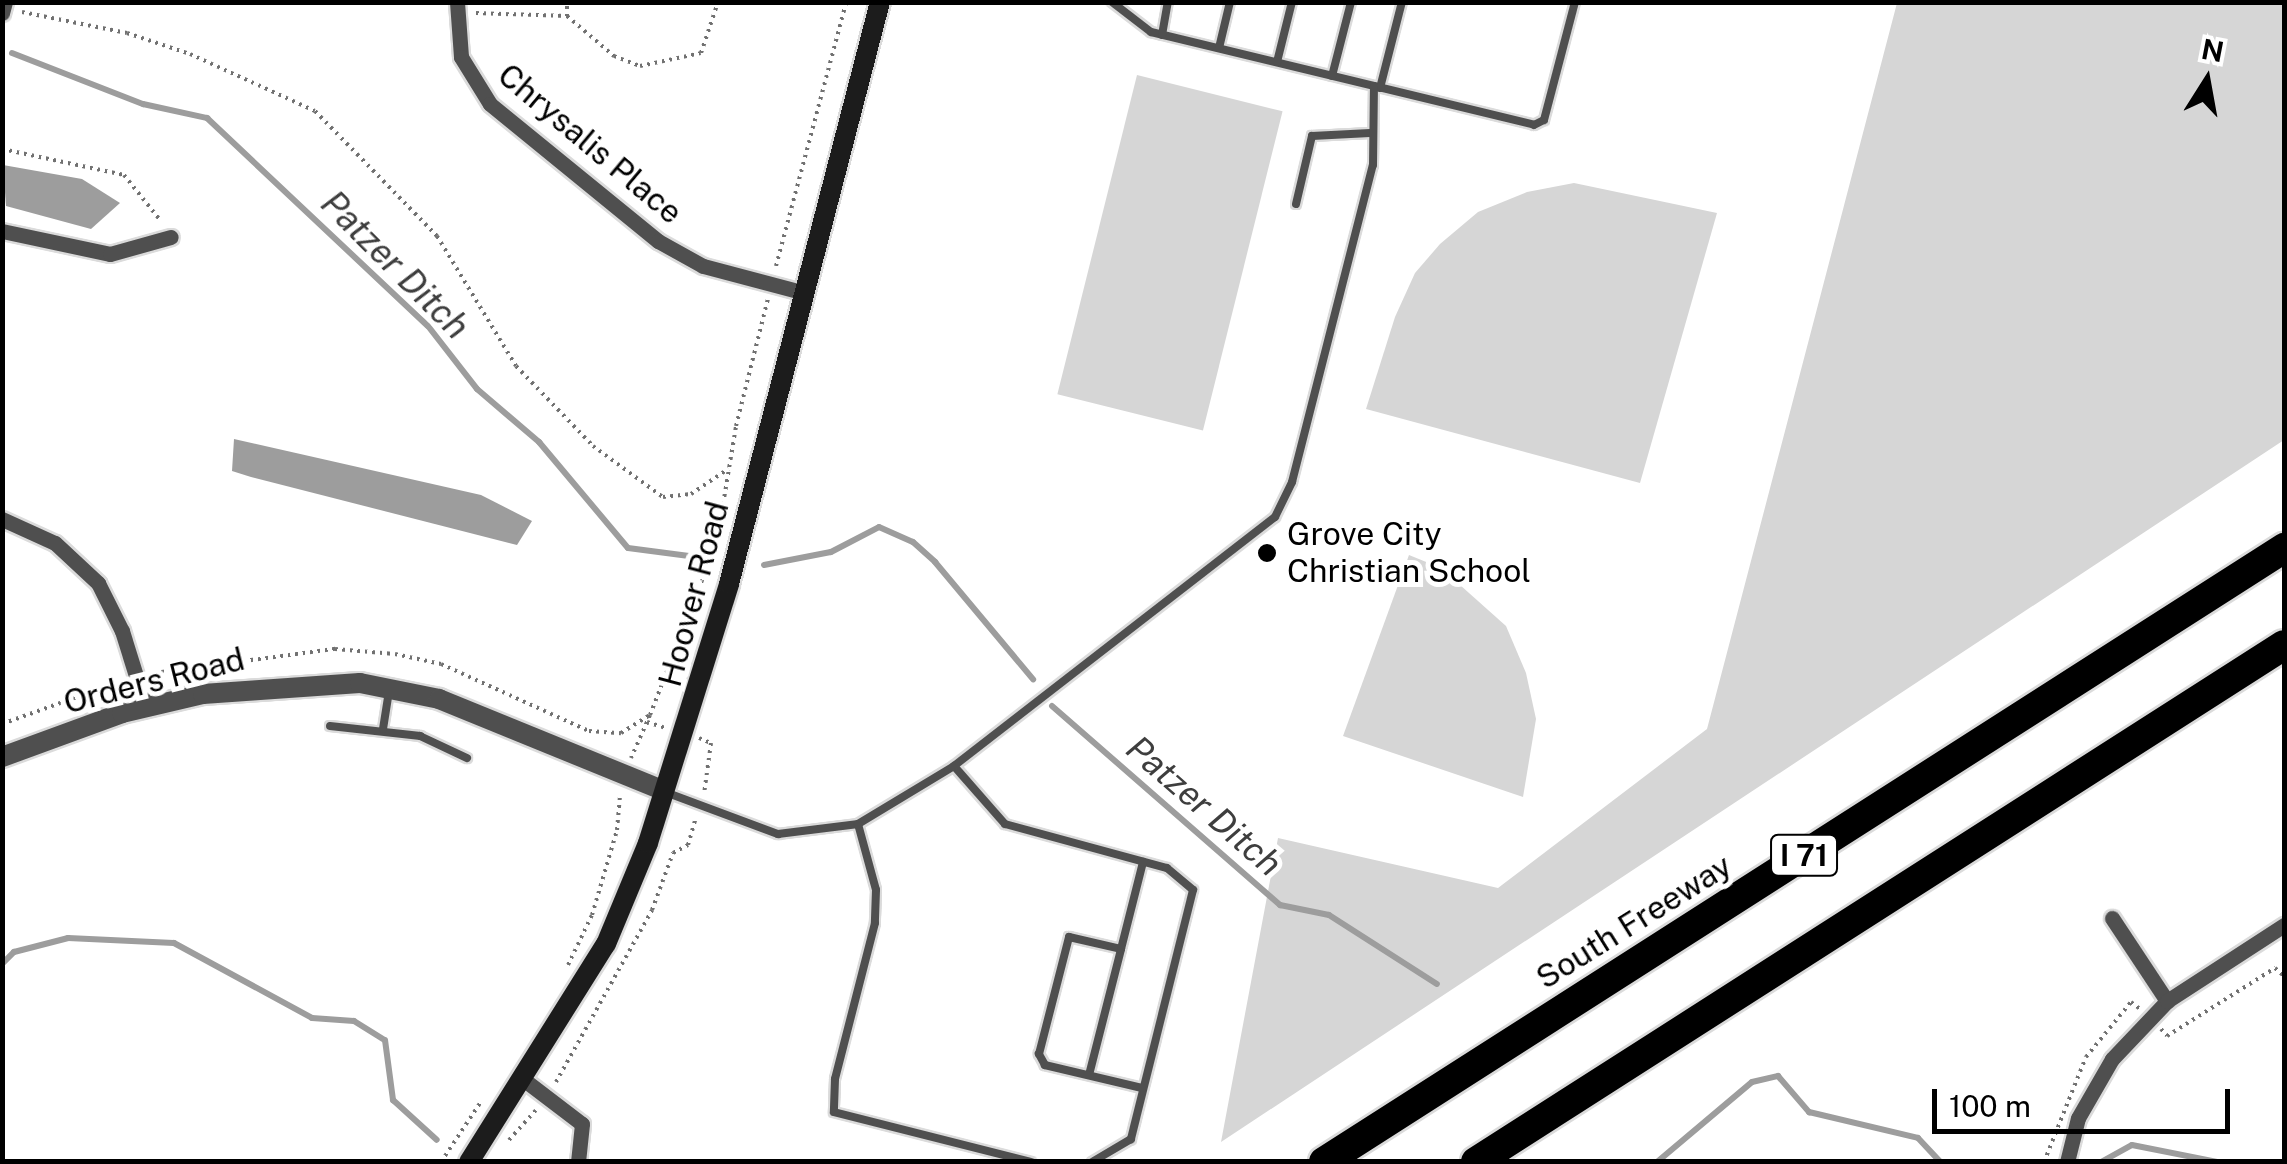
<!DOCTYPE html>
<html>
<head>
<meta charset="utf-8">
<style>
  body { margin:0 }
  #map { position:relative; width:2287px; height:1164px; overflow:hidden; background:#fff; font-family:"Public Sans",sans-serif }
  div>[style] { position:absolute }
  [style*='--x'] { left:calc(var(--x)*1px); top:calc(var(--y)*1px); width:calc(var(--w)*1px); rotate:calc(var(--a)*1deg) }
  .green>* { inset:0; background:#d6d6d6; transform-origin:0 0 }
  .water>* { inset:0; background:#9d9d9d }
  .stream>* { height:6px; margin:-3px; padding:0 3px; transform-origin:3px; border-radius:3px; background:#9d9d9d }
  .path>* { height:4px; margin-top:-2px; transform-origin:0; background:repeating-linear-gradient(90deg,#717171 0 2.5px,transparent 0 7.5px) }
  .roads { filter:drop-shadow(2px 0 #dbdbdb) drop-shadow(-2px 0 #dbdbdb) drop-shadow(0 2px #dbdbdb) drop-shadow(0 -2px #dbdbdb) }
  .service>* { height:8px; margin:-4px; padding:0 4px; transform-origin:4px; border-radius:4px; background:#4f4f4f }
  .minor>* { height:15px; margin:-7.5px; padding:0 7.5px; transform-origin:7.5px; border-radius:7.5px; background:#4f4f4f }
  .tertiary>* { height:20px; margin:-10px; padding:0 10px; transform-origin:10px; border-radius:10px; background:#4f4f4f }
  .secondary>* { height:20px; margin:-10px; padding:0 10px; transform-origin:10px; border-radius:10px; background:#1c1c1c }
  .motorway>* { height:30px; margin:-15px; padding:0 15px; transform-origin:15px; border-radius:15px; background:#000 }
  .dots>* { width:28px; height:28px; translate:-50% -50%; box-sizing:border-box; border:5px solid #fff; border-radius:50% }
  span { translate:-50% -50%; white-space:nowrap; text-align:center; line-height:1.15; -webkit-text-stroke:10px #fff; paint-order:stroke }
  .shield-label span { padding:2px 8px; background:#fff; border:2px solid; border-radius:8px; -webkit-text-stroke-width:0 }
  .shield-label { font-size:30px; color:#000; font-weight:700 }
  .street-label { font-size:32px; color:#000 }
  .poi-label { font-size:32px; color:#000 }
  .left { translate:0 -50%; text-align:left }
  .water-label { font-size:35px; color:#3e3e3e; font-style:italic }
  .frame { position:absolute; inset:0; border:5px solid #000; pointer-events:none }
  .north { position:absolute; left:2157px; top:30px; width:100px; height:100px; -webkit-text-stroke:8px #fff; paint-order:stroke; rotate:11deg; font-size:28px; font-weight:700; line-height:40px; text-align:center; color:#000 }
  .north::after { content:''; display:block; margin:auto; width:35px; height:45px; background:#000; clip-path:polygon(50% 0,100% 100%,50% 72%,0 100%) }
  .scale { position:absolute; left:1932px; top:1089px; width:298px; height:45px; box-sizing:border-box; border:5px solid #000; border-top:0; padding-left:12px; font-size:30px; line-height:35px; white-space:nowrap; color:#000; -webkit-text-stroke:8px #fff; paint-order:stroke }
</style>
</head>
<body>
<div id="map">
  <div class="green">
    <i style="clip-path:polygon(1897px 3px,2284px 3px,2284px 440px,1221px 1142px,1278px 838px,1498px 888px,1707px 729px)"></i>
    <i style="left:1137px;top:75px;width:150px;height:329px;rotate:14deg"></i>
    <i style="clip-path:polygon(1574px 183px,1717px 213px,1640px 483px,1366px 409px,1395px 317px,1415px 273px,1440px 244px,1478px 212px,1527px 192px)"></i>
    <i style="clip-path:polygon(1409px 555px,1441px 568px,1506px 626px,1526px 673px,1536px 719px,1523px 797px,1343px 736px)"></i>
  </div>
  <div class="water">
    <i style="clip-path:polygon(3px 165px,82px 179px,120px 203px,91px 229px,6px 206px)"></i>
    <i style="clip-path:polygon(234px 439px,481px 495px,532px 521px,517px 545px,251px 477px,232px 471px)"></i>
  </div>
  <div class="stream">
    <i style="--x:12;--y:53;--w:141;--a:21.3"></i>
    <i style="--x:143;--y:104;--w:66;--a:12.3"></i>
    <i style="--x:207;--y:118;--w:303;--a:43.3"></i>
    <i style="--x:428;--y:326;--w:80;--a:52.1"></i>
    <i style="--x:477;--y:389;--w:82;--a:40.5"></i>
    <i style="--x:539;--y:442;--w:138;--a:50"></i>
    <i style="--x:628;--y:548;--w:77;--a:7.5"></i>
    <i style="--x:764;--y:565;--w:68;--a:-11"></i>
    <i style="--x:831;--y:552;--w:54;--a:-27.5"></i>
    <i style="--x:879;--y:527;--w:37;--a:24"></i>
    <i style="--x:913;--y:542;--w:30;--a:42"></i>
    <i style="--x:935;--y:562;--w:153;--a:50.1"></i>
    <i style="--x:1052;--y:706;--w:303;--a:41.1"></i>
    <i style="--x:1280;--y:905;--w:50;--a:11.5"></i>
    <i style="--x:1329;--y:915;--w:128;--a:32.6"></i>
    <i style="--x:2;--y:964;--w:17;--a:-45"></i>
    <i style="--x:14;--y:952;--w:56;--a:-14.5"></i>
    <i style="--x:68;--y:938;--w:106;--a:2.7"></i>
    <i style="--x:174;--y:943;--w:157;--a:28.5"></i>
    <i style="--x:312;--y:1018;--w:42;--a:4.1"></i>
    <i style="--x:354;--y:1021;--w:36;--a:32"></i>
    <i style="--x:385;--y:1040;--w:61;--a:82.4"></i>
    <i style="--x:393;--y:1100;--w:59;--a:42.3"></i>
    <i style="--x:1631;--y:1162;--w:8;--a:0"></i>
    <i style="--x:1657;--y:1162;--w:124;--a:-40.1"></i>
    <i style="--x:1752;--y:1082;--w:27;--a:-13"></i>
    <i style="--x:1778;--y:1076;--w:48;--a:49.3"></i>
    <i style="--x:1809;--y:1112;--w:112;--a:13.4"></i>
    <i style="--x:1918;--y:1138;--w:33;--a:47"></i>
    <i style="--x:2101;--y:1162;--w:35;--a:-29"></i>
    <i style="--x:2132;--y:1145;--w:88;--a:11.2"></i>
  </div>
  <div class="path">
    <i style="--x:22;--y:12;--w:107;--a:11.3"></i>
    <i style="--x:127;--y:33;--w:66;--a:18.4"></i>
    <i style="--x:190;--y:54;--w:137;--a:24.5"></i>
    <i style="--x:315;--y:111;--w:175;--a:45.7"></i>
    <i style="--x:437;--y:236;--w:152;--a:58.7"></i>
    <i style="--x:516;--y:366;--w:111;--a:46.1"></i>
    <i style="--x:593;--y:446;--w:87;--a:36.1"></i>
    <i style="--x:663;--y:497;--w:28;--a:-6"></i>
    <i style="--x:691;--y:494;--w:45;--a:-34"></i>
    <i style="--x:476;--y:13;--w:91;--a:1.9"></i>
    <i style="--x:567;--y:16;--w:62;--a:40.4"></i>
    <i style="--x:614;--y:56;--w:28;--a:21"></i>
    <i style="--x:640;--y:66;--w:62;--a:-12"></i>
    <i style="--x:701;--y:53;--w:54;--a:-71.6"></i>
    <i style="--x:567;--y:16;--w:14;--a:-90"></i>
    <i style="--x:2;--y:149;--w:125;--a:12"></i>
    <i style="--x:124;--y:175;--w:58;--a:51.3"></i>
    <i style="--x:776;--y:266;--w:273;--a:-75.1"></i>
    <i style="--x:154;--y:673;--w:183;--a:-7.6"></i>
    <i style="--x:335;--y:649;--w:60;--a:4.8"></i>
    <i style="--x:395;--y:654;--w:47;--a:12.3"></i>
    <i style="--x:441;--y:664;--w:162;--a:24.4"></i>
    <i style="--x:589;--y:731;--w:32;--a:4"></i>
    <i style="--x:621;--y:733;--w:34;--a:-32"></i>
    <i style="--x:650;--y:715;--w:47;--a:113.8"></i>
    <i style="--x:650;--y:715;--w:186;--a:-68.9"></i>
    <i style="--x:717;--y:541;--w:117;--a:-80.6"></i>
    <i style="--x:736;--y:426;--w:131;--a:-75.9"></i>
    <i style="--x:647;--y:722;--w:20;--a:18"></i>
    <i style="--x:2;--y:724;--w:127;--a:-19.9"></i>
    <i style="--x:699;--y:738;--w:13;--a:23"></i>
    <i style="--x:711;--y:743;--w:51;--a:97.8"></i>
    <i style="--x:568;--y:965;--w:55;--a:-64.4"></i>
    <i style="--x:592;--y:915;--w:89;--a:-73.6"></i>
    <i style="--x:617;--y:830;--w:35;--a:-85"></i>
    <i style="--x:2161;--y:1029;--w:9;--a:49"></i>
    <i style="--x:2167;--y:1036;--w:128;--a:-32.2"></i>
    <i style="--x:2275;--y:968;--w:12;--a:42"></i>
    <i style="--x:556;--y:1082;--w:197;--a:-60.8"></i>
    <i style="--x:652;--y:910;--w:61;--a:-69.8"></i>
    <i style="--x:673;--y:853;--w:17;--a:-28"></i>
    <i style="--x:688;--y:845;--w:29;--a:-74"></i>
    <i style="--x:509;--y:1140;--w:40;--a:-48"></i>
    <i style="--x:441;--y:1162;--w:71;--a:-56.5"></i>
    <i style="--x:2044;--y:1162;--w:113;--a:-68.2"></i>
    <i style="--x:2086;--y:1057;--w:71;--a:-50.7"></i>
    <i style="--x:2131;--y:1002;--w:11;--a:38"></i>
  </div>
  <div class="roads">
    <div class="service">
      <i style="--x:1112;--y:2;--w:49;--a:37.6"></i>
      <i style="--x:1151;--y:32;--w:394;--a:13.6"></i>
      <i style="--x:1534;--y:125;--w:11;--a:-27"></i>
      <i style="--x:1544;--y:120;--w:122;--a:-75.3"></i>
      <i style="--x:1162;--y:35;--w:34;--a:-80"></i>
      <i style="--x:1219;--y:48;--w:47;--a:-76.6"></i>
      <i style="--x:1277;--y:62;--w:62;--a:-76"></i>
      <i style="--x:1332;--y:76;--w:76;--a:-75.6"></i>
      <i style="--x:1380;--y:88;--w:89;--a:-75.7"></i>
      <i style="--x:1296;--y:204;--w:70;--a:-76.8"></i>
      <i style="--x:1312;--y:136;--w:58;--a:-3"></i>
      <i style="--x:330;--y:726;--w:91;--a:6.3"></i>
      <i style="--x:420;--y:736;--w:52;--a:25.1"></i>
      <i style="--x:383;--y:729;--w:39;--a:-81"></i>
      <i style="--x:954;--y:766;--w:77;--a:48.7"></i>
      <i style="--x:1005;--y:824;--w:168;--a:15.2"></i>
      <i style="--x:1167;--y:868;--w:34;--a:40"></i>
      <i style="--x:1193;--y:890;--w:257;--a:104"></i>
      <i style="--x:1131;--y:1139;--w:45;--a:149.5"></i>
      <i style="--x:665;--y:792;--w:121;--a:20.4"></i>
      <i style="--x:778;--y:834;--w:81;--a:-7.1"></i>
      <i style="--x:858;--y:824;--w:112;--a:-31.1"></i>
      <i style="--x:954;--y:766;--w:406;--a:-37.8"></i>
      <i style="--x:1275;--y:517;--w:39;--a:-64"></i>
      <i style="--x:1292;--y:482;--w:327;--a:-75.7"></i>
      <i style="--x:1373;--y:165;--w:79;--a:-89.3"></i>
      <i style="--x:858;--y:824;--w:68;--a:74.7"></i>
      <i style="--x:876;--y:890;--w:33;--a:92"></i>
      <i style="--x:875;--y:923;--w:161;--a:104.4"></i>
      <i style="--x:835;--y:1079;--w:33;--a:92"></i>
      <i style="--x:834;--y:1112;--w:203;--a:14.2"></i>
      <i style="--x:1089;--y:1075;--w:130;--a:-75.7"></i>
      <i style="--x:1142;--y:1088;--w:100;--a:-166.7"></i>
      <i style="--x:1045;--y:1065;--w:13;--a:-119"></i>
      <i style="--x:1039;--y:1054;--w:121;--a:-75.6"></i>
      <i style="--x:1069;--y:937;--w:53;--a:13"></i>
      <i style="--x:1121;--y:949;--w:90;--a:-75.8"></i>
    </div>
    <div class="minor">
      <i style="--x:457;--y:2;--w:55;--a:85.8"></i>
      <i style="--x:461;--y:57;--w:55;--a:58.3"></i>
      <i style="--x:490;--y:104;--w:217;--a:39.2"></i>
      <i style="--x:658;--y:241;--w:51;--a:29.1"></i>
      <i style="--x:703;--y:266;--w:106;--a:14.8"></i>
      <i style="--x:2;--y:13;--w:11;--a:-75"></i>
      <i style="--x:2;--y:231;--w:110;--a:12"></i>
      <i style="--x:110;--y:254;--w:63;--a:-15.6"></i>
      <i style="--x:2;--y:519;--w:58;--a:24.4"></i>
      <i style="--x:55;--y:543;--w:59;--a:42.9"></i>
      <i style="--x:98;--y:583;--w:54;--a:63.4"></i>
      <i style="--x:122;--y:631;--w:81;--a:72.7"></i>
      <i style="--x:2112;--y:918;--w:100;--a:56.5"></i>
      <i style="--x:523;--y:1079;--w:74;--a:37.3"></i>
      <i style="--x:582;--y:1124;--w:38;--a:96"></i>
      <i style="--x:2067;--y:1162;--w:45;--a:-76"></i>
      <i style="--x:2078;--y:1118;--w:68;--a:-60"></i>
      <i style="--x:2112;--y:1059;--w:80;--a:-46.5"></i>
      <i style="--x:2167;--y:1001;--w:140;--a:-33"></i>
    </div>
    <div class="tertiary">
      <i style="--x:2;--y:757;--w:128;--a:-20.1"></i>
      <i style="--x:122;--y:713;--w:83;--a:-13.2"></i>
      <i style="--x:203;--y:694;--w:157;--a:-4"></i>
      <i style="--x:360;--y:683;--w:81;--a:11.4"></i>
      <i style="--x:439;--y:699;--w:243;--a:22.2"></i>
    </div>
    <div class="secondary">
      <i style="--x:469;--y:1162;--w:257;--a:-57.9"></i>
      <i style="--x:606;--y:944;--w:109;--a:-67.4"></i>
      <i style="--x:648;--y:843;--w:271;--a:-72.6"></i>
      <i style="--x:729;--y:584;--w:601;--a:-75.46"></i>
    </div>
    <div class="motorway">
      <i style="--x:1324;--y:1162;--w:1140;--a:-32.6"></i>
      <i style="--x:1476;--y:1162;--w:959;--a:-32.61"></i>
    </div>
  </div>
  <div class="dots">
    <i style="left:1267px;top:553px;background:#000"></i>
  </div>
  <div class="shield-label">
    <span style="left:1804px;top:855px">I 71</span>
  </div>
  <div class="street-label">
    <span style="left:590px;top:144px;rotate:40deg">Chrysalis Place</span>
    <span style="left:694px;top:594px;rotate:-75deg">Hoover Road</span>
    <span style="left:154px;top:681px;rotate:-14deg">Orders Road</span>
    <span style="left:1634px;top:922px;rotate:-32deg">South Freeway</span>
  </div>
  <div class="poi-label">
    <span class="left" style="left:1287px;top:553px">Grove City<br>Christian School</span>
  </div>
  <div class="water-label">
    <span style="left:395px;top:265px;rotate:45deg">Patzer Ditch</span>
    <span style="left:1204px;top:806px;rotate:41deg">Patzer Ditch</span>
  </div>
  <div class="frame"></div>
  <div class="north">N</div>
  <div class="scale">100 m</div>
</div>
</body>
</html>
